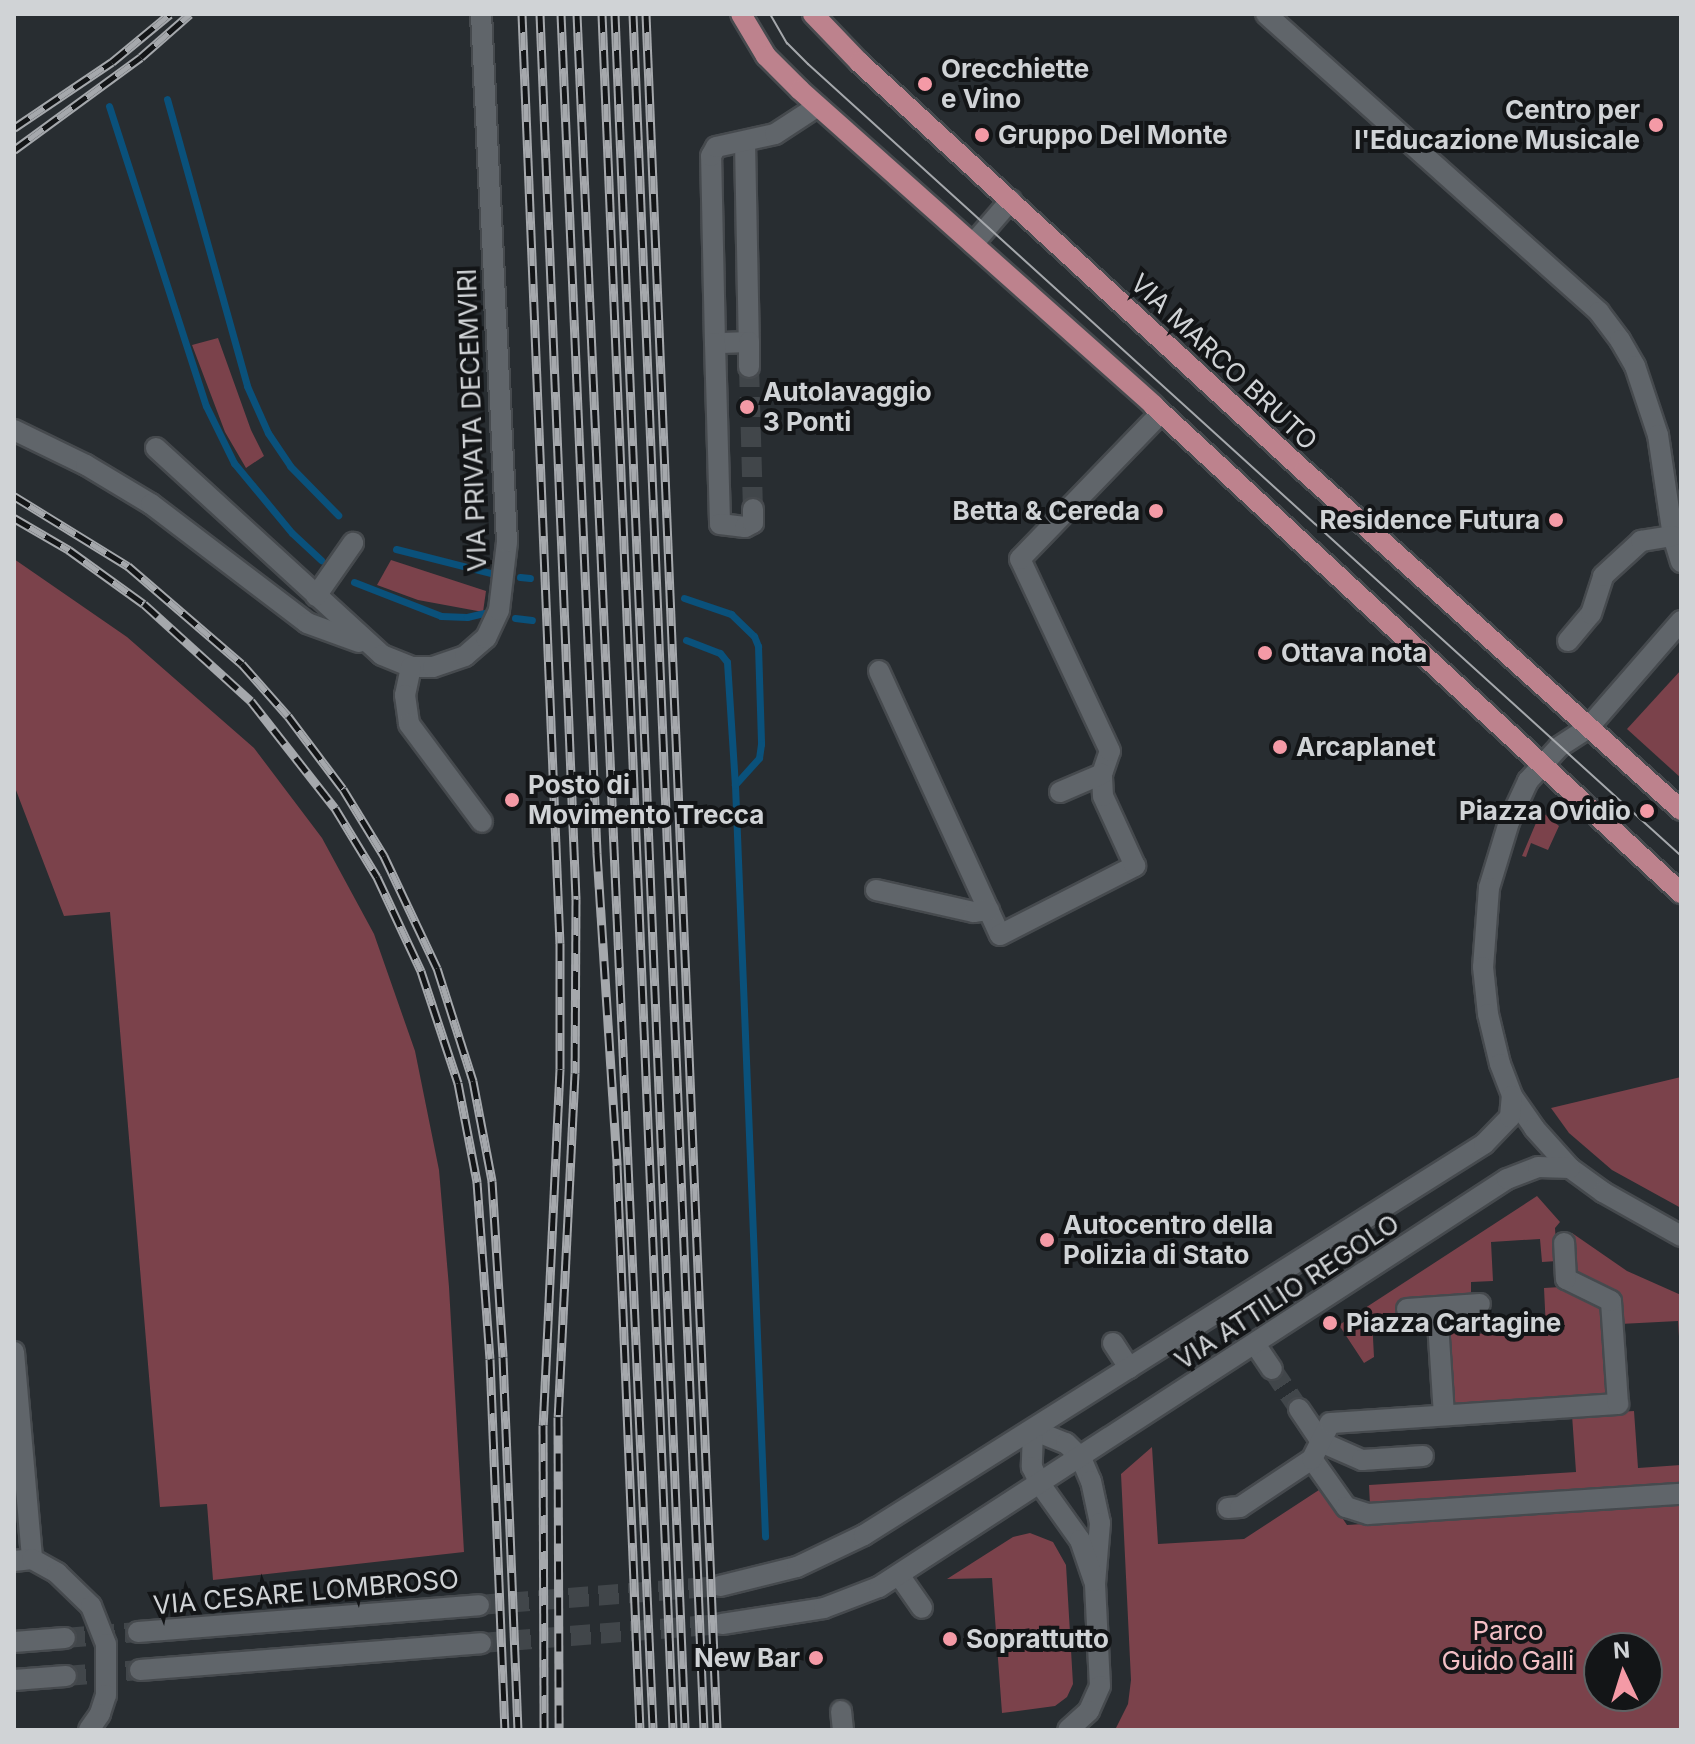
<!DOCTYPE html>
<html>
<head>
<meta charset="utf-8">
<style>
  body { margin:0 }
  #map { position:relative; width:1695px; height:1744px; overflow:hidden; background:#282d31; font-family:Inter,sans-serif }
  div>[style] { position:absolute }
  [style*='--x'] { left:calc(var(--x)*1px); top:calc(var(--y)*1px); width:calc(var(--w)*1px); rotate:calc(var(--a)*1deg) }
  .green>* { inset:0; background:#7b424b }
  .stream>* { height:7px; margin:-3.5px; padding:0 3.5px; transform-origin:3.5px; border-radius:3.5px; background:#0a517b }
  .minor-tunnel>* { height:20px; margin-top:-10px; transform-origin:0; background:repeating-linear-gradient(90deg,#41464a 0 20px,transparent 0 30px) }
  .roads { filter:drop-shadow(2px 0 #464a4e) drop-shadow(-2px 0 #464a4e) drop-shadow(0 2px #464a4e) drop-shadow(0 -2px #464a4e) }
  .minor>* { height:20px; margin:-10px; padding:0 10px; transform-origin:10px; border-radius:10px; background:#60656a }
  .major>* { height:20px; margin:-10px; padding:0 10px; transform-origin:10px; border-radius:10px; background:#bd828d }
  .tram>* { height:2px; margin:-1px; padding:0 1px; transform-origin:1px; border-radius:1px; background:#a5a8ac }
  .rail>* { height:9px; margin-top:-4.5px; transform-origin:0; background:repeating-linear-gradient(90deg,#131517 0 18px,#a5a8ac 0 36px); box-sizing:border-box; border-block:2px solid #a5a8ac }
  .dots>* { width:22px; height:22px; translate:-50% -50%; box-sizing:border-box; border:4px solid #131517; border-radius:50% }
  span { translate:-50% -50%; white-space:nowrap; text-align:center; line-height:1.15; -webkit-text-stroke:8px #131517; paint-order:stroke }
  .poi-label { font-size:26px; color:#d0d3d6; font-weight:700 }
  .left { translate:0 -50%; text-align:left }
  .right { translate:-100% -50%; text-align:right }
  .street-label { font-size:26px; color:#d0d3d6 }
  .park-label { font-size:26px; color:#f3bfc5 }
  .frame { position:absolute; inset:0; border:16px solid #d0d3d6; pointer-events:none }
  .north { position:absolute; left:1583px; top:1632px; width:80px; height:80px; box-sizing:border-box; background:#131517; border:2px solid #5f6163; border-radius:50%; rotate:356deg; font-size:22px; font-weight:700; line-height:32px; text-align:center; color:#d0d3d6 }
  .north::after { content:''; display:block; margin:auto; width:28px; height:36px; background:#f49aa6; clip-path:polygon(50% 0,100% 100%,50% 72%,0 100%) }
</style>
</head>
<body>
<div id="map">
  <div class="green">
    <i style="clip-path:polygon(218px 338px,251px 430px,264px 456px,246px 468px,225px 432px,192px 345px)"></i>
    <i style="clip-path:polygon(14px 559px,127px 637px,254px 748px,322px 838px,374px 934px,415px 1051px,439px 1170px,449px 1287px,464px 1552px,213px 1580px,207px 1504px,160px 1507px,110px 912px,64px 916px,14px 785px)"></i>
    <i style="clip-path:polygon(391px 560px,486px 591px,483px 612px,418px 600px,377px 585px)"></i>
    <i style="clip-path:polygon(1681px 670px,1681px 778px,1627px 729px)"></i>
    <i style="clip-path:polygon(1541px 811px,1559px 826px,1548px 850px,1531px 843px,1526px 857px,1522px 856px)"></i>
    <i style="clip-path:polygon(1681px 1077px,1681px 1208px,1612px 1170px,1569px 1133px,1551px 1108px)"></i>
    <i style="clip-path:polygon(1537px 1196px,1560px 1222px,1555px 1228px,1557px 1261px,1542px 1262px,1540px 1239px,1491px 1242px,1493px 1281px,1471px 1282px,1471px 1297px,1399px 1301px,1399px 1317px,1372px 1319px,1374px 1357px,1364px 1363px,1339px 1325px)"></i>
    <i style="clip-path:polygon(1572px 1233px,1627px 1271px,1681px 1295px,1681px 1368px,1678px 1321px,1620px 1324px,1618px 1293px,1575px 1272px)"></i>
    <i style="clip-path:polygon(1561px 1287px,1604px 1308px,1609px 1394px,1452px 1405px,1446px 1314px,1472px 1312px,1474px 1334px,1546px 1330px,1544px 1288px)"></i>
    <i style="clip-path:polygon(1634px 1411px,1638px 1468px,1681px 1465px,1681px 1485px,1370px 1505px,1369px 1485px,1576px 1472px,1572px 1415px)"></i>
    <i style="clip-path:polygon(evenodd,1152px 1447px,1158px 1544px,1244px 1539px,1322px 1488px,1347px 1525px,1681px 1504px,1681px 1730px,1115px 1730px,1128px 1704px,1131px 1680px,1121px 1474px,1152px 1447px,1599px 1648px,1647px 1648px,1647px 1696px,1599px 1696px,1599px 1648px)"></i>
    <i style="clip-path:polygon(1030px 1533px,1053px 1542px,1066px 1565px,1073px 1684px,1067px 1697px,1055px 1706px,1002px 1713px,992px 1578px,947px 1579px,1013px 1537px)"></i>
  </div>
  <div class="stream">
    <i style="--x:167;--y:99;--w:298;--a:74.4"></i>
    <i style="--x:247;--y:386;--w:51;--a:65.9"></i>
    <i style="--x:268;--y:433;--w:40;--a:56"></i>
    <i style="--x:290;--y:466;--w:69;--a:45.6"></i>
    <i style="--x:109;--y:106;--w:315;--a:72.1"></i>
    <i style="--x:206;--y:406;--w:64;--a:63.8"></i>
    <i style="--x:234;--y:463;--w:91;--a:50.4"></i>
    <i style="--x:292;--y:533;--w:40;--a:43"></i>
    <i style="--x:396;--y:549;--w:98;--a:14.2"></i>
    <i style="--x:520;--y:577;--w:10;--a:6"></i>
    <i style="--x:354;--y:582;--w:93;--a:21.3"></i>
    <i style="--x:441;--y:616;--w:26;--a:2"></i>
    <i style="--x:467;--y:617;--w:18;--a:-13"></i>
    <i style="--x:684;--y:598;--w:50;--a:18.8"></i>
    <i style="--x:731;--y:614;--w:32;--a:44"></i>
    <i style="--x:754;--y:636;--w:11;--a:68"></i>
    <i style="--x:758;--y:646;--w:98;--a:88.2"></i>
    <i style="--x:761;--y:744;--w:14;--a:98"></i>
    <i style="--x:759;--y:758;--w:36;--a:132"></i>
    <i style="--x:735;--y:785;--w:752;--a:87.71"></i>
    <i style="--x:515;--y:618;--w:17;--a:7"></i>
    <i style="--x:686;--y:640;--w:36;--a:21"></i>
    <i style="--x:720;--y:653;--w:11;--a:52"></i>
    <i style="--x:727;--y:662;--w:123;--a:86.3"></i>
  </div>
  <div class="minor-tunnel">
    <i style="--x:749;--y:367;--w:142;--a:88.4"></i>
    <i style="--x:1272;--y:1369;--w:48;--a:56"></i>
    <i style="--x:479;--y:1605;--w:242;--a:-4.5"></i>
    <i style="--x:65;--y:1638;--w:73;--a:-4.7"></i>
    <i style="--x:481;--y:1643;--w:242;--a:-4.5"></i>
    <i style="--x:66;--y:1676;--w:74;--a:-4.6"></i>
  </div>
  <div class="roads">
    <div class="minor">
      <i style="--x:1266;--y:14;--w:447;--a:41.8"></i>
      <i style="--x:1599;--y:312;--w:35;--a:53"></i>
      <i style="--x:1620;--y:340;--w:30;--a:60"></i>
      <i style="--x:1635;--y:366;--w:73;--a:71.6"></i>
      <i style="--x:1658;--y:435;--w:102;--a:81.6"></i>
      <i style="--x:1673;--y:536;--w:27;--a:73"></i>
      <i style="--x:745;--y:142;--w:200;--a:88.9"></i>
      <i style="--x:749;--y:342;--w:34;--a:178"></i>
      <i style="--x:715;--y:343;--w:187;--a:-91.2"></i>
      <i style="--x:711;--y:156;--w:10;--a:-61"></i>
      <i style="--x:716;--y:147;--w:60;--a:-12.4"></i>
      <i style="--x:775;--y:134;--w:51;--a:-33.1"></i>
      <i style="--x:973;--y:244;--w:58;--a:-49.2"></i>
      <i style="--x:749;--y:342;--w:25;--a:90"></i>
      <i style="--x:715;--y:343;--w:181;--a:88.4"></i>
      <i style="--x:720;--y:524;--w:25;--a:7"></i>
      <i style="--x:745;--y:527;--w:9;--a:-27"></i>
      <i style="--x:753;--y:523;--w:14;--a:-90"></i>
      <i style="--x:14;--y:430;--w:80;--a:25.9"></i>
      <i style="--x:86;--y:465;--w:76;--a:31"></i>
      <i style="--x:151;--y:504;--w:196;--a:37.3"></i>
      <i style="--x:307;--y:623;--w:55;--a:20.1"></i>
      <i style="--x:156;--y:448;--w:306;--a:42.5"></i>
      <i style="--x:382;--y:655;--w:31;--a:22"></i>
      <i style="--x:411;--y:667;--w:22;--a:0"></i>
      <i style="--x:433;--y:667;--w:34;--a:-19"></i>
      <i style="--x:465;--y:656;--w:28;--a:-41"></i>
      <i style="--x:486;--y:638;--w:31;--a:-65"></i>
      <i style="--x:499;--y:610;--w:68;--a:-83.3"></i>
      <i style="--x:507;--y:542;--w:529;--a:-92.82"></i>
      <i style="--x:316;--y:596;--w:65;--a:-55.1"></i>
      <i style="--x:1681;--y:621;--w:142;--a:131"></i>
      <i style="--x:1588;--y:728;--w:35;--a:147"></i>
      <i style="--x:1559;--y:747;--w:46;--a:132.4"></i>
      <i style="--x:1528;--y:781;--w:45;--a:114.9"></i>
      <i style="--x:1509;--y:822;--w:69;--a:106.9"></i>
      <i style="--x:1489;--y:888;--w:79;--a:94.3"></i>
      <i style="--x:1483;--y:967;--w:47;--a:83.9"></i>
      <i style="--x:1488;--y:1014;--w:51;--a:76.5"></i>
      <i style="--x:1500;--y:1064;--w:34;--a:69"></i>
      <i style="--x:1512;--y:1096;--w:39;--a:55"></i>
      <i style="--x:1534;--y:1128;--w:54;--a:48"></i>
      <i style="--x:1570;--y:1168;--w:41;--a:36"></i>
      <i style="--x:1603;--y:1192;--w:90;--a:29.4"></i>
      <i style="--x:1568;--y:641;--w:35;--a:-50"></i>
      <i style="--x:1591;--y:614;--w:40;--a:-72"></i>
      <i style="--x:1603;--y:576;--w:52;--a:-42.6"></i>
      <i style="--x:1641;--y:541;--w:32;--a:-9"></i>
      <i style="--x:411;--y:667;--w:29;--a:102"></i>
      <i style="--x:405;--y:695;--w:29;--a:82"></i>
      <i style="--x:409;--y:724;--w:122;--a:53.3"></i>
      <i style="--x:879;--y:671;--w:290;--a:65.4"></i>
      <i style="--x:1000;--y:935;--w:152;--a:-27.1"></i>
      <i style="--x:1135;--y:866;--w:77;--a:-114.6"></i>
      <i style="--x:1103;--y:796;--w:22;--a:-93"></i>
      <i style="--x:1102;--y:774;--w:24;--a:-71"></i>
      <i style="--x:1110;--y:751;--w:212;--a:-115.1"></i>
      <i style="--x:1020;--y:559;--w:203;--a:-46"></i>
      <i style="--x:1060;--y:792;--w:46;--a:-23.2"></i>
      <i style="--x:876;--y:890;--w:100;--a:12.7"></i>
      <i style="--x:974;--y:912;--w:15;--a:-8"></i>
      <i style="--x:1437;--y:1307;--w:108;--a:86.3"></i>
      <i style="--x:1407;--y:1309;--w:73;--a:-3.9"></i>
      <i style="--x:1113;--y:1343;--w:30;--a:57"></i>
      <i style="--x:1255;--y:1344;--w:30;--a:56"></i>
      <i style="--x:14;--y:1352;--w:208;--a:85"></i>
      <i style="--x:1299;--y:1409;--w:40;--a:56"></i>
      <i style="--x:1321;--y:1442;--w:45;--a:23.7"></i>
      <i style="--x:1362;--y:1460;--w:61;--a:-3.8"></i>
      <i style="--x:1033;--y:1430;--w:35;--a:22"></i>
      <i style="--x:1066;--y:1443;--w:21;--a:45"></i>
      <i style="--x:1081;--y:1458;--w:25;--a:67"></i>
      <i style="--x:1091;--y:1481;--w:43;--a:77.9"></i>
      <i style="--x:1100;--y:1523;--w:61;--a:94.7"></i>
      <i style="--x:1095;--y:1584;--w:102;--a:87.2"></i>
      <i style="--x:1100;--y:1686;--w:27;--a:114"></i>
      <i style="--x:1089;--y:1711;--w:28;--a:138"></i>
      <i style="--x:1033;--y:1430;--w:37;--a:92"></i>
      <i style="--x:1032;--y:1467;--w:19;--a:65"></i>
      <i style="--x:1040;--y:1484;--w:69;--a:54.5"></i>
      <i style="--x:1080;--y:1540;--w:43;--a:71.1"></i>
      <i style="--x:1312;--y:1459;--w:59;--a:54.7"></i>
      <i style="--x:1346;--y:1507;--w:23;--a:18"></i>
      <i style="--x:1368;--y:1514;--w:314;--a:-3.7"></i>
      <i style="--x:1228;--y:1508;--w:12;--a:-5"></i>
      <i style="--x:1240;--y:1507;--w:87;--a:-33.7"></i>
      <i style="--x:1312;--y:1459;--w:40;--a:-63.4"></i>
      <i style="--x:1330;--y:1423;--w:289;--a:-3.8"></i>
      <i style="--x:1618;--y:1404;--w:103;--a:-93.9"></i>
      <i style="--x:1611;--y:1301;--w:50;--a:-153.9"></i>
      <i style="--x:1566;--y:1279;--w:36;--a:-93"></i>
      <i style="--x:14;--y:1561;--w:18;--a:-6"></i>
      <i style="--x:32;--y:1559;--w:29;--a:29"></i>
      <i style="--x:57;--y:1573;--w:47;--a:44.1"></i>
      <i style="--x:91;--y:1606;--w:41;--a:68.5"></i>
      <i style="--x:106;--y:1644;--w:51;--a:90"></i>
      <i style="--x:106;--y:1695;--w:20;--a:108"></i>
      <i style="--x:100;--y:1714;--w:19;--a:125"></i>
      <i style="--x:899;--y:1575;--w:40;--a:55.1"></i>
      <i style="--x:720;--y:1586;--w:79;--a:-13.9"></i>
      <i style="--x:797;--y:1567;--w:74;--a:-25.5"></i>
      <i style="--x:864;--y:1535;--w:733;--a:-32.24"></i>
      <i style="--x:1484;--y:1144;--w:37;--a:-46"></i>
      <i style="--x:1510;--y:1117;--w:21;--a:-85"></i>
      <i style="--x:722;--y:1624;--w:103;--a:-8.9"></i>
      <i style="--x:824;--y:1608;--w:59;--a:-20.9"></i>
      <i style="--x:879;--y:1587;--w:749;--a:-33.01"></i>
      <i style="--x:1507;--y:1179;--w:33;--a:-21"></i>
      <i style="--x:1538;--y:1167;--w:32;--a:2"></i>
      <i style="--x:138;--y:1632;--w:342;--a:-4.5"></i>
      <i style="--x:14;--y:1642;--w:51;--a:-4.5"></i>
      <i style="--x:140;--y:1670;--w:342;--a:-4.5"></i>
      <i style="--x:14;--y:1680;--w:52;--a:-4.4"></i>
      <i style="--x:841;--y:1711;--w:19;--a:84"></i>
    </div>
    <div class="major">
      <i style="--x:741;--y:14;--w:49;--a:59.2"></i>
      <i style="--x:766;--y:56;--w:48;--a:45"></i>
      <i style="--x:800;--y:90;--w:473;--a:41.7"></i>
      <i style="--x:1153;--y:405;--w:719;--a:42.75"></i>
      <i style="--x:813;--y:14;--w:66;--a:46.2"></i>
      <i style="--x:859;--y:62;--w:604;--a:42.59"></i>
      <i style="--x:1304;--y:471;--w:507;--a:41.96"></i>
    </div>
  </div>
  <div class="tram">
    <i style="--x:770;--y:14;--w:34;--a:60"></i>
    <i style="--x:787;--y:43;--w:30;--a:45"></i>
    <i style="--x:808;--y:64;--w:1179;--a:42.21"></i>
  </div>
  <div class="rail">
    <i style="--x:522;--y:14;--w:930;--a:87.66"></i>
    <i style="--x:560;--y:943;--w:126;--a:90"></i>
    <i style="--x:560;--y:1069;--w:356;--a:92.7"></i>
    <i style="--x:543;--y:1425;--w:305;--a:89.8"></i>
    <i style="--x:540;--y:14;--w:886;--a:87.67"></i>
    <i style="--x:576;--y:899;--w:174;--a:90.3"></i>
    <i style="--x:575;--y:1073;--w:344;--a:92.8"></i>
    <i style="--x:558;--y:1417;--w:313;--a:89.8"></i>
    <i style="--x:561;--y:14;--w:840;--a:87.54"></i>
    <i style="--x:597;--y:853;--w:313;--a:86.3"></i>
    <i style="--x:617;--y:1165;--w:565;--a:87.67"></i>
    <i style="--x:577;--y:14;--w:1718;--a:87.46"></i>
    <i style="--x:602;--y:14;--w:1717;--a:87.63"></i>
    <i style="--x:615;--y:14;--w:1717;--a:87.66"></i>
    <i style="--x:633;--y:14;--w:1717;--a:87.63"></i>
    <i style="--x:646;--y:14;--w:1717;--a:87.63"></i>
    <i style="--x:14;--y:128;--w:118;--a:-34"></i>
    <i style="--x:112;--y:62;--w:75;--a:-39.6"></i>
    <i style="--x:14;--y:150;--w:157;--a:-36.2"></i>
    <i style="--x:141;--y:57;--w:65;--a:-41.3"></i>
    <i style="--x:14;--y:496;--w:134;--a:31.6"></i>
    <i style="--x:128;--y:566;--w:150;--a:40.7"></i>
    <i style="--x:242;--y:664;--w:69;--a:48.5"></i>
    <i style="--x:288;--y:716;--w:91;--a:53"></i>
    <i style="--x:343;--y:789;--w:79;--a:58.5"></i>
    <i style="--x:384;--y:856;--w:124;--a:64.7"></i>
    <i style="--x:437;--y:968;--w:119;--a:72.3"></i>
    <i style="--x:473;--y:1081;--w:102;--a:79.2"></i>
    <i style="--x:492;--y:1181;--w:176;--a:86.4"></i>
    <i style="--x:503;--y:1357;--w:373;--a:87.7"></i>
    <i style="--x:14;--y:518;--w:64;--a:30.2"></i>
    <i style="--x:69;--y:550;--w:92;--a:35.8"></i>
    <i style="--x:144;--y:604;--w:144;--a:42.2"></i>
    <i style="--x:251;--y:701;--w:136;--a:51.9"></i>
    <i style="--x:335;--y:808;--w:81;--a:58.7"></i>
    <i style="--x:377;--y:877;--w:104;--a:64.9"></i>
    <i style="--x:421;--y:971;--w:118;--a:71.7"></i>
    <i style="--x:458;--y:1083;--w:101;--a:79.1"></i>
    <i style="--x:477;--y:1182;--w:177;--a:85.8"></i>
    <i style="--x:490;--y:1359;--w:371;--a:87.7"></i>
  </div>
  <div class="dots">
    <i style="left:925px;top:84px;background:#f49aa6"></i>
    <i style="left:1656px;top:125px;background:#f49aa6"></i>
    <i style="left:982px;top:135px;background:#f49aa6"></i>
    <i style="left:747px;top:407px;background:#f49aa6"></i>
    <i style="left:1156px;top:511px;background:#f49aa6"></i>
    <i style="left:1556px;top:520px;background:#f49aa6"></i>
    <i style="left:1265px;top:653px;background:#f49aa6"></i>
    <i style="left:1280px;top:747px;background:#f49aa6"></i>
    <i style="left:512px;top:800px;background:#f49aa6"></i>
    <i style="left:1647px;top:811px;background:#f49aa6"></i>
    <i style="left:1047px;top:1240px;background:#f49aa6"></i>
    <i style="left:1330px;top:1323px;background:#f49aa6"></i>
    <i style="left:950px;top:1639px;background:#f49aa6"></i>
    <i style="left:816px;top:1658px;background:#f49aa6"></i>
  </div>
  <div class="poi-label">
    <span class="left" style="left:941px;top:84px">Orecchiette<br>e Vino</span>
    <span class="right" style="left:1640px;top:125px">Centro per<br>l'Educazione Musicale</span>
    <span class="left" style="left:998px;top:135px">Gruppo Del Monte</span>
    <span class="left" style="left:763px;top:407px">Autolavaggio<br>3 Ponti</span>
    <span class="right" style="left:1140px;top:511px">Betta &amp; Cereda</span>
    <span class="right" style="left:1540px;top:520px">Residence Futura</span>
    <span class="left" style="left:1281px;top:653px">Ottava nota</span>
    <span class="left" style="left:1296px;top:747px">Arcaplanet</span>
    <span class="left" style="left:528px;top:800px">Posto di<br>Movimento Trecca</span>
    <span class="right" style="left:1631px;top:811px">Piazza Ovidio</span>
    <span class="left" style="left:1063px;top:1240px">Autocentro della<br>Polizia di Stato</span>
    <span class="left" style="left:1346px;top:1323px">Piazza Cartagine</span>
    <span class="left" style="left:966px;top:1639px">Soprattutto</span>
    <span class="right" style="left:800px;top:1658px">New Bar</span>
  </div>
  <div class="street-label">
    <span style="left:1224px;top:362px;rotate:43deg">VIA MARCO BRUTO</span>
    <span style="left:472px;top:420px;rotate:-92deg">VIA PRIVATA DECEMVIRI</span>
    <span style="left:1287px;top:1292px;rotate:-33deg">VIA ATTILIO REGOLO</span>
    <span style="left:306px;top:1592px;rotate:-5deg">VIA CESARE LOMBROSO</span>
  </div>
  <div class="park-label">
    <span style="left:1508px;top:1646px">Parco<br>Guido Galli</span>
  </div>
  <div class="frame"></div>
  <div class="north">N</div>
</div>
</body>
</html>
